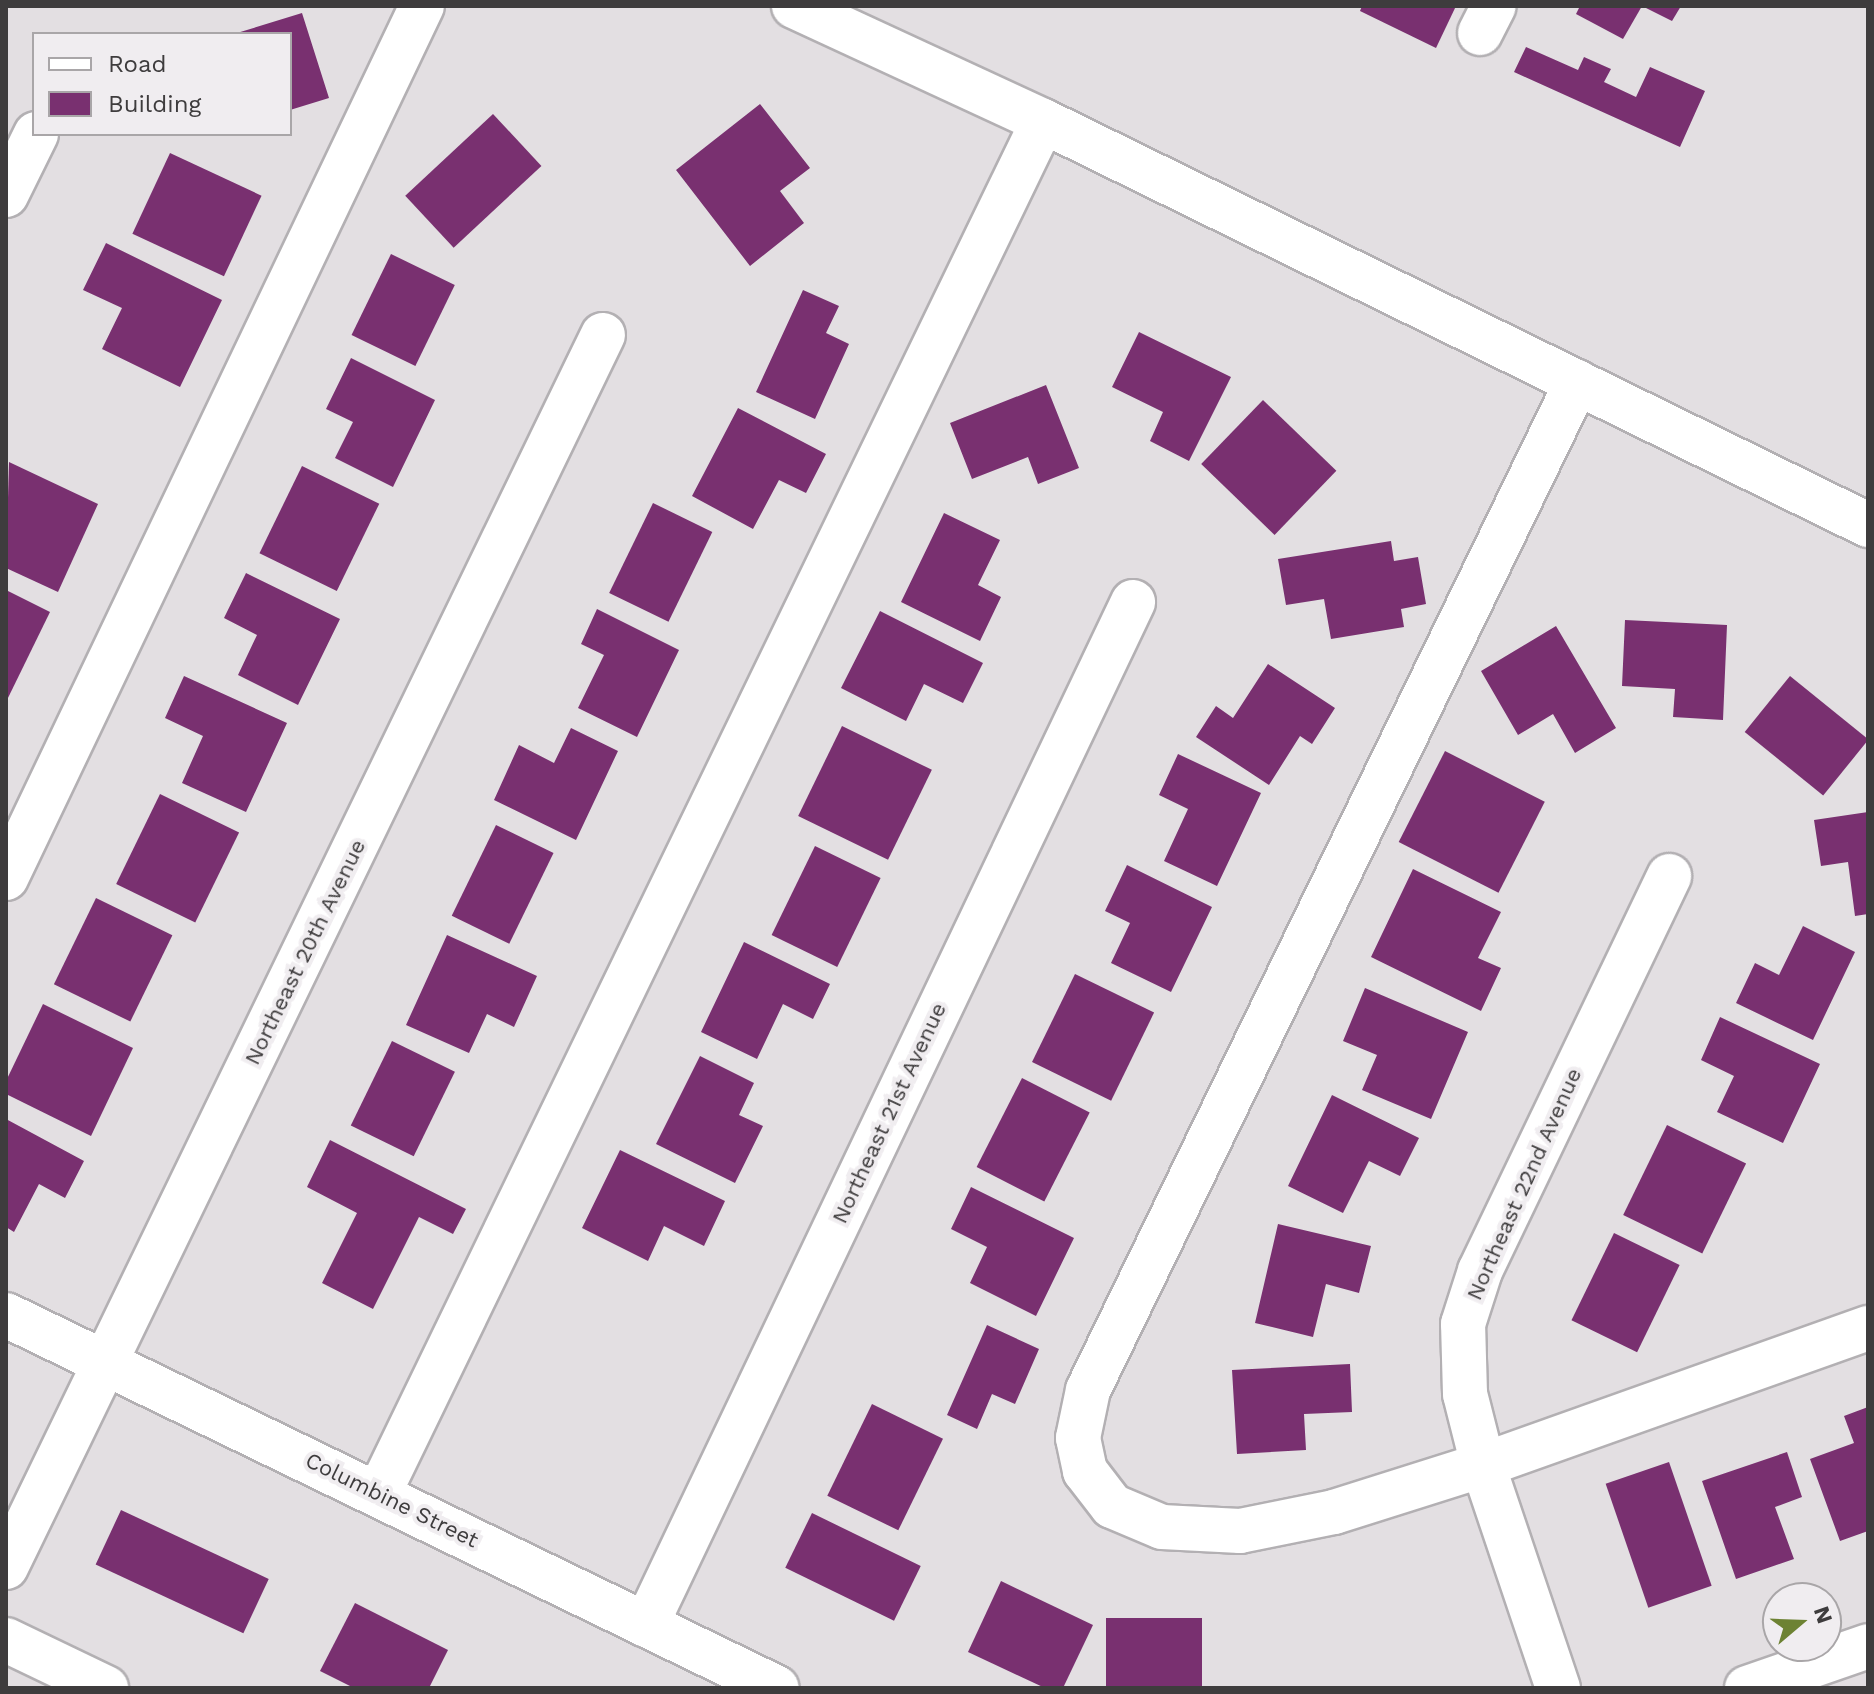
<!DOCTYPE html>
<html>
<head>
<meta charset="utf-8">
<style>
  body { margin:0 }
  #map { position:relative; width:1874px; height:1694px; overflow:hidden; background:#e3dfe2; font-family:"Work Sans",sans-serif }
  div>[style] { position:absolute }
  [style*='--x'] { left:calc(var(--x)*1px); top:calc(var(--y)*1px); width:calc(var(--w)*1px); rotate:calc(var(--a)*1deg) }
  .building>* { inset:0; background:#793070; transform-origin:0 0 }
  .roads { filter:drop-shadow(2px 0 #b3b0b3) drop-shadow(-2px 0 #b3b0b3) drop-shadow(0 2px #b3b0b3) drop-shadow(0 -2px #b3b0b3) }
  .minor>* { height:44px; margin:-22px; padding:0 22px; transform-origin:22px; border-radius:22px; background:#fff }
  span { translate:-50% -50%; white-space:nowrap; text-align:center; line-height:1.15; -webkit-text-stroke:8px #f0edf0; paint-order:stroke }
  .street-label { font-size:22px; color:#3e3c3d }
  .frame { position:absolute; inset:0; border:8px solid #3e3c3d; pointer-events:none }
  .legend { position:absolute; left:32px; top:32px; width:260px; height:104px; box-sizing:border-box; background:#f0edf0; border:2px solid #a9a6a8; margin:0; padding:10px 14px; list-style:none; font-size:24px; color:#3e3c3d }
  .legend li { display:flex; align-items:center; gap:16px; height:40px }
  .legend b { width:40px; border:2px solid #a9a6a8 }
  .north { position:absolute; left:1762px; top:1582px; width:80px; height:80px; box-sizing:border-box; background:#f0edf0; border:2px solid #a9a6a8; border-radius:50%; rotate:71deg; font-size:22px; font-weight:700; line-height:32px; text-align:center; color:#3e3c3d }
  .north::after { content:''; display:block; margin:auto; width:28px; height:36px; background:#6d8233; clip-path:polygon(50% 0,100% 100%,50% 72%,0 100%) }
</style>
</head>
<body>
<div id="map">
  <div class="building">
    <i style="clip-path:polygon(1362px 6px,1456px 6px,1436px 48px,1360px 11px)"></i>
    <i style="clip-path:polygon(1580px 6px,1642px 6px,1623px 39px,1576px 14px)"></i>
    <i style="clip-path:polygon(1642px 6px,1681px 6px,1672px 21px)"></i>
    <i style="clip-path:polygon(302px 13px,329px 98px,290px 110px,290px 34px,237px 33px)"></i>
    <i style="clip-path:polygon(1526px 47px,1578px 70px,1584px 57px,1611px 69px,1604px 82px,1636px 97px,1650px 67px,1705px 91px,1680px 147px,1514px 72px)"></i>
    <i style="clip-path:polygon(760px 104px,810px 168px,780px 191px,804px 223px,750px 266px,676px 170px)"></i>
    <i style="left:493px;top:114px;width:71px;height:120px;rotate:47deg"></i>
    <i style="left:170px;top:153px;width:101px;height:89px;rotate:25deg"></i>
    <i style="clip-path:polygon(106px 243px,222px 300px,180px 387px,102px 349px,122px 308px,83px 290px)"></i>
    <i style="left:391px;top:254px;width:71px;height:90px;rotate:26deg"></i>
    <i style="clip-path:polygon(803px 290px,839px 306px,826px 333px,849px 344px,815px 419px,756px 392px)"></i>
    <i style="clip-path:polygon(1139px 332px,1231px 377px,1189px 461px,1150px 441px,1163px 412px,1112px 387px)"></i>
    <i style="clip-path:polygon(351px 358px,435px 400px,393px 487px,335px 458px,353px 422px,326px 409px)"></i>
    <i style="clip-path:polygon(1046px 385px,1079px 468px,1038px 484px,1028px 457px,972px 479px,950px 423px)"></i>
    <i style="left:1263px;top:400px;width:102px;height:89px;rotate:44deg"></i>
    <i style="clip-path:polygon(738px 408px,826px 454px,806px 493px,779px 480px,753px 529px,692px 496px)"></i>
    <i style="clip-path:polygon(9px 462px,98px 504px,58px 592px,6px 568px)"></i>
    <i style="left:302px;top:466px;width:86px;height:97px;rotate:26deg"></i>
    <i style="left:653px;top:503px;width:66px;height:100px;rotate:26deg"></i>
    <i style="clip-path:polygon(944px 513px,1000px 540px,978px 585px,1001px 597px,980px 641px,901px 602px)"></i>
    <i style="clip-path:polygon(1391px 541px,1394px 561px,1418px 557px,1426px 604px,1401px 609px,1404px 627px,1331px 639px,1324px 599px,1286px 605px,1278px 559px)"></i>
    <i style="clip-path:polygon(246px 573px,340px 619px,298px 705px,238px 675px,257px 635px,224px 618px)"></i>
    <i style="clip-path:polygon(6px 590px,50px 612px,6px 702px)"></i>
    <i style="clip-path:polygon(597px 609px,679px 650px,637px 737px,578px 708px,604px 655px,581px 644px)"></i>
    <i style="clip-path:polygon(880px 611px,983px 663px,963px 703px,924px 684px,906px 721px,841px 688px)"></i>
    <i style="clip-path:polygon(1625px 620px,1727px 625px,1723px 720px,1673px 717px,1675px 689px,1622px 686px)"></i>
    <i style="clip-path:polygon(1556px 626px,1616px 728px,1575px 753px,1553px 714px,1518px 735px,1481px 671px)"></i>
    <i style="clip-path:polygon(1268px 664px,1335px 708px,1312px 744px,1300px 736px,1269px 785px,1196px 737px,1216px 706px,1233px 718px)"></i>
    <i style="clip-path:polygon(184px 676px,287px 723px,246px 812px,182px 783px,203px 736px,165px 718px)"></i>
    <i style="left:1790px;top:676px;width:101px;height:72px;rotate:39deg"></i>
    <i style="left:842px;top:726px;width:100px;height:100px;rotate:26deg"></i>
    <i style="clip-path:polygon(571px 728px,618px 751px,576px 840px,494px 800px,519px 745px,554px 763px)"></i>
    <i style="left:1445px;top:751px;width:112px;height:102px;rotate:27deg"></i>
    <i style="clip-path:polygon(1178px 754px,1261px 793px,1217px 886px,1164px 861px,1188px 809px,1159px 795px)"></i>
    <i style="left:160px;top:794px;width:88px;height:100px;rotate:26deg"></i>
    <i style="clip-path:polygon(1868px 812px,1868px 914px,1855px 916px,1848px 862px,1821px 866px,1814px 820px)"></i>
    <i style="left:496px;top:825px;width:64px;height:101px;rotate:26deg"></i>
    <i style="left:815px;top:846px;width:73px;height:99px;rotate:26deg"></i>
    <i style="clip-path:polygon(1127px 865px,1212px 907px,1171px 992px,1111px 963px,1130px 923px,1105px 911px)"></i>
    <i style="clip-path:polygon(1413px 869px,1501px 912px,1478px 958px,1501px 968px,1481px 1011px,1371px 957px)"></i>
    <i style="left:96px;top:898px;width:85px;height:96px;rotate:26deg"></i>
    <i style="clip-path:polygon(1803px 926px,1855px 952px,1813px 1040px,1736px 1003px,1755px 963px,1779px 975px)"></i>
    <i style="clip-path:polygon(447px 935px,537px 976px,514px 1027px,487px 1014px,469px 1053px,406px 1025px)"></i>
    <i style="clip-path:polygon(744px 942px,830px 984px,813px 1019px,783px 1004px,757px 1059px,701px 1032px)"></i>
    <i style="left:1075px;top:974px;width:88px;height:98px;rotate:26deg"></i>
    <i style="clip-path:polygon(1365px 988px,1468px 1032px,1431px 1119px,1362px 1090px,1377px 1055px,1343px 1041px)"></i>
    <i style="clip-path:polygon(43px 1004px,133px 1048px,91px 1136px,6px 1094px,6px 1081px)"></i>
    <i style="clip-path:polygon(1720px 1017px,1820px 1064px,1783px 1143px,1717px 1112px,1734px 1076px,1701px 1060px)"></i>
    <i style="left:392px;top:1041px;width:70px;height:94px;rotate:26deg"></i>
    <i style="clip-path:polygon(700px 1056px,754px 1083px,739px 1115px,763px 1126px,735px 1183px,656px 1144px)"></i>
    <i style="left:1022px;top:1078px;width:76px;height:100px;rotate:27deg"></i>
    <i style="clip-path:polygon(1332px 1095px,1419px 1138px,1400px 1176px,1369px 1161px,1343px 1213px,1288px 1186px)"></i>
    <i style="clip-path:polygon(6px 1119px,84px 1161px,65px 1198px,39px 1184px,14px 1232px,6px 1227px)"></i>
    <i style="left:1667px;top:1125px;width:88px;height:100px;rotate:26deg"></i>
    <i style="clip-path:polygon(330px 1140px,466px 1209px,453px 1234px,419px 1217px,373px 1309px,322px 1283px,357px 1213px,307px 1187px)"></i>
    <i style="clip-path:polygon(620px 1150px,725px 1201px,704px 1246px,664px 1226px,648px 1261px,582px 1228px)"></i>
    <i style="clip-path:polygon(971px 1187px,1074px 1238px,1036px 1316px,970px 1283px,987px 1247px,951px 1229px)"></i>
    <i style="clip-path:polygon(1278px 1224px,1371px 1246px,1359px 1293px,1326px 1284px,1313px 1337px,1255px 1323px)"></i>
    <i style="left:1614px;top:1233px;width:73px;height:97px;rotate:26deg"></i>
    <i style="clip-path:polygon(987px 1325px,1039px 1349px,1015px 1404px,992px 1394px,977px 1429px,947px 1415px)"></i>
    <i style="clip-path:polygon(1350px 1364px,1352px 1412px,1304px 1414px,1306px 1450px,1237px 1454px,1232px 1370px)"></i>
    <i style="left:872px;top:1404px;width:79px;height:102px;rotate:26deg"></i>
    <i style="clip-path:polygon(1868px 1407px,1868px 1531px,1840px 1541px,1810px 1459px,1854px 1443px,1844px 1416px)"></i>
    <i style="clip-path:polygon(1787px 1452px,1802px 1497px,1775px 1507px,1794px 1559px,1736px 1579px,1702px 1481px)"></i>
    <i style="left:1669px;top:1462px;width:131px;height:67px;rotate:71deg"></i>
    <i style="left:121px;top:1510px;width:163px;height:60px;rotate:25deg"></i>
    <i style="left:812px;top:1513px;width:121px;height:61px;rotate:26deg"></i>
    <i style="clip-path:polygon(1001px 1581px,1093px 1625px,1063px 1688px,1045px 1688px,968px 1652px)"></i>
    <i style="clip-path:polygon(355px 1603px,448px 1650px,429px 1688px,354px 1688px,320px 1671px)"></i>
    <i style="left:1106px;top:1618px;width:96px;height:70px"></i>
  </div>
  <div class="roads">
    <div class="minor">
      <i style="--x:794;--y:6;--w:274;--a:24.8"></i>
      <i style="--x:1043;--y:121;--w:919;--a:26.09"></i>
      <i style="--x:1480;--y:33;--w:30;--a:-63"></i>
      <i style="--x:6;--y:195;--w:68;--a:-63.8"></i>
      <i style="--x:1577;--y:382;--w:1120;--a:115.88"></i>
      <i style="--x:1088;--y:1390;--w:49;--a:101.8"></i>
      <i style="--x:1078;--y:1438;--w:34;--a:78"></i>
      <i style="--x:1085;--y:1471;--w:44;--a:52.4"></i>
      <i style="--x:1112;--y:1506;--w:54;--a:22.8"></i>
      <i style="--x:1162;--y:1527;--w:78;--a:2.9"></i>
      <i style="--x:1240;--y:1531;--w:96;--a:-11.4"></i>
      <i style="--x:1334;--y:1512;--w:156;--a:-17.5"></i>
      <i style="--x:1483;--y:1465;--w:409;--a:-19.6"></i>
      <i style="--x:6;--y:878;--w:966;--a:-64.5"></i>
      <i style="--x:6;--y:1315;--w:856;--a:25.82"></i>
      <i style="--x:379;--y:1493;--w:1524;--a:-64.17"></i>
      <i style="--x:6;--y:1567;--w:1369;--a:-64.15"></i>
      <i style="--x:646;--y:1625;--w:1133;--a:-64.54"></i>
      <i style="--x:6;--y:1640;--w:111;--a:25.6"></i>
      <i style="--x:1558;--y:1688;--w:235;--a:-108.6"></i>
      <i style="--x:1483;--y:1465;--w:73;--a:-104.2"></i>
      <i style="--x:1465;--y:1394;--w:70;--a:-91.6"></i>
      <i style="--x:1463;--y:1324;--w:56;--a:-72.2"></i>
      <i style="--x:1480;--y:1271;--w:438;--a:-64.4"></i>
      <i style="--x:1747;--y:1688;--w:128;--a:-19.1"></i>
    </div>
  </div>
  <div class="street-label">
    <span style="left:305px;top:952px;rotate:-64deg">Northeast 20th Avenue</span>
    <span style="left:889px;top:1113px;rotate:-65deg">Northeast 21st Avenue</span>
    <span style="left:1524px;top:1184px;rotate:-66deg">Northeast 22nd Avenue</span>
    <span style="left:392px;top:1500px;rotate:26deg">Columbine Street</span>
  </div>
  <div class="frame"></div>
  <ul class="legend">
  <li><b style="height:10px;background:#fff"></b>Road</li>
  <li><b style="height:22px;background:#793070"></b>Building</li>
  </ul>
  <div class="north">N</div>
</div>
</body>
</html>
